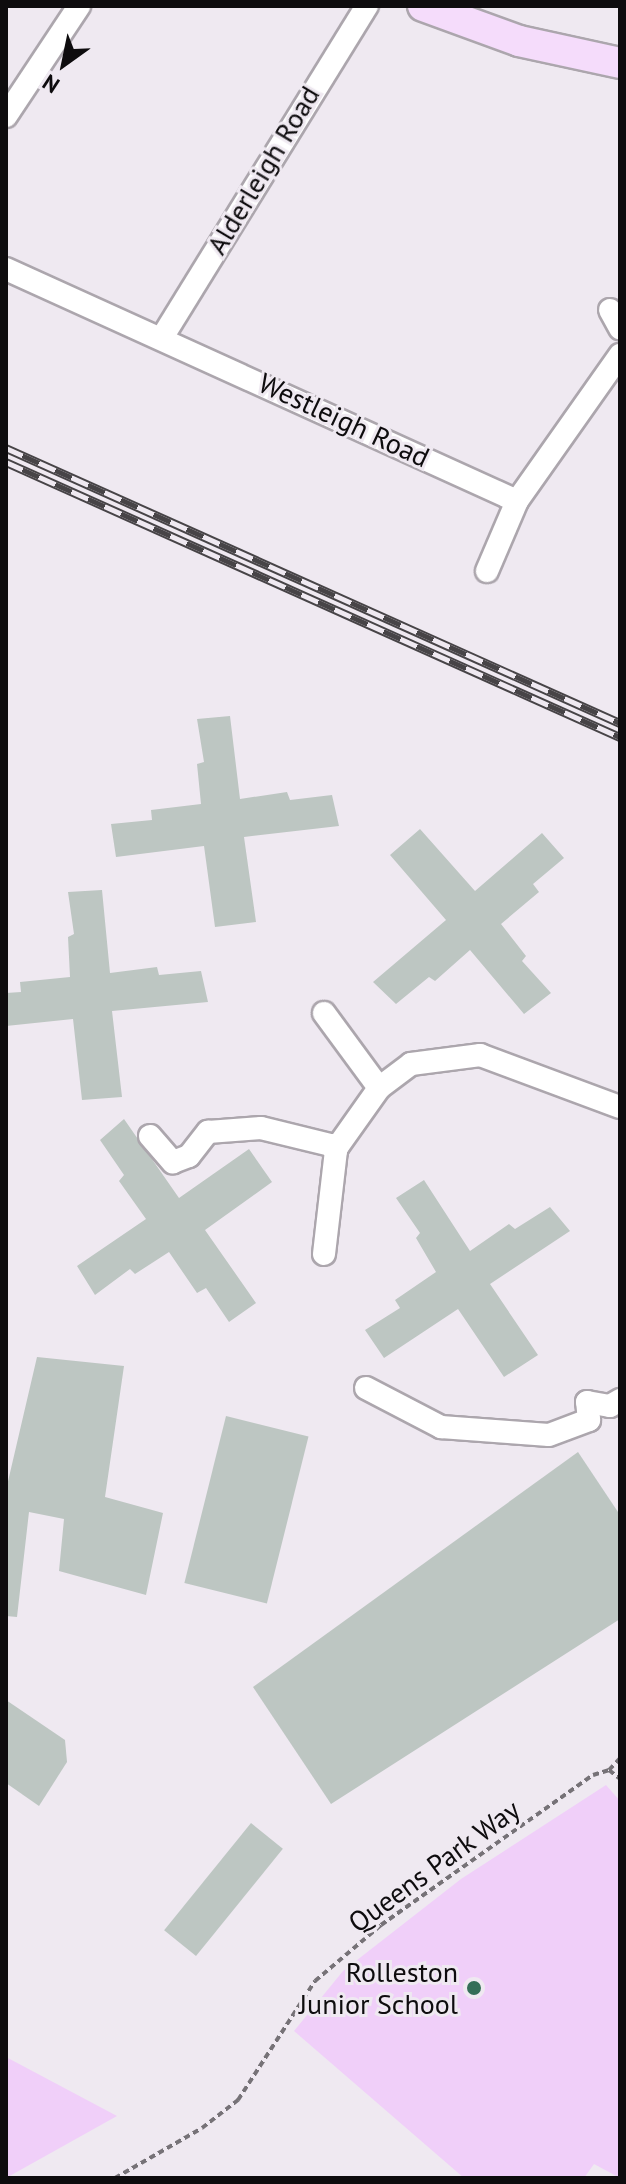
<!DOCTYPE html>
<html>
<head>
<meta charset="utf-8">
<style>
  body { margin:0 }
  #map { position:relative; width:626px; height:2184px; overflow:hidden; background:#efe9f1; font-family:"PT Sans",sans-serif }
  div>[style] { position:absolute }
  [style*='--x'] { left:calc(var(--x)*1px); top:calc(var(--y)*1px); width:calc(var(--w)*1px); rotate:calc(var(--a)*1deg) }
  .green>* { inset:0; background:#f0cff9 }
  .building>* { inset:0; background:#bdc6c2; transform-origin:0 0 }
  .path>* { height:4px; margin-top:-2px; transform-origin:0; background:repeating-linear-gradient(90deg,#767277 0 6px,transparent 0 10px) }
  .roads { filter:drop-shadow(2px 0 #aca6ad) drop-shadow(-2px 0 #aca6ad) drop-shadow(0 2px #aca6ad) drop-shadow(0 -2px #aca6ad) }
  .minor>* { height:22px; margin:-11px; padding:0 11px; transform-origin:11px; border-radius:11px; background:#fff }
  .major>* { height:30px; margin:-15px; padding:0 15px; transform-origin:15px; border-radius:15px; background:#f5dcfb }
  .rail>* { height:9px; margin-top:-4.5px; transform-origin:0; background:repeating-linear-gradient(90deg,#efe9f1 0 18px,#474447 0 36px); box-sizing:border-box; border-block:2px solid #474447 }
  .dots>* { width:22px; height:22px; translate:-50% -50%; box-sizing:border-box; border:4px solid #efe9f1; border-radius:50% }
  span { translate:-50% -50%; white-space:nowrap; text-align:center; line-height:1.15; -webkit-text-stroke:6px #efe9f1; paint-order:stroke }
  .street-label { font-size:28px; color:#0e0c0e }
  .poi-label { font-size:28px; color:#0e0c0e }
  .right { translate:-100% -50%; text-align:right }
  .frame { position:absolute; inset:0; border:8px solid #0e0c0e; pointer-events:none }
  .north { position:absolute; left:24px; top:24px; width:80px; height:80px; -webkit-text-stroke:6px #efe9f1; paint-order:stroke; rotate:213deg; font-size:22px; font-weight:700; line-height:32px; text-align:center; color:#0e0c0e }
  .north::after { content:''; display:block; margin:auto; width:28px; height:36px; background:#0e0c0e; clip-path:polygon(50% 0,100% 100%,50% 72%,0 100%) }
</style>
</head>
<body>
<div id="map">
  <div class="green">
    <i style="clip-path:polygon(606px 1785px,620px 1801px,620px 2178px,594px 2164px,584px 2178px,464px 2178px,294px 2031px,343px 1971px,461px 1879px)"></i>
    <i style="clip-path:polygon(6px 2057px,117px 2116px,6px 2178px)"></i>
  </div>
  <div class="building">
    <i style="clip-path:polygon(230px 716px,240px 799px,287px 792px,290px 800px,332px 795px,339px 826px,244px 837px,256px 922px,215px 927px,204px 846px,116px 857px,111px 824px,152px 820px,151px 810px,201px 804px,197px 764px,204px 762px,197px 719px)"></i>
    <i style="clip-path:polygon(420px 829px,475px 891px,542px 833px,564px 858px,533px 884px,539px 892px,501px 924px,526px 956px,522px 961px,551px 993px,524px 1014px,470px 950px,435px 981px,429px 977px,396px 1004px,373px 982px,446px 920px,390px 855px)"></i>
    <i style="clip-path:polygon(102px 890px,110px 973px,157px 967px,159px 975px,201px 971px,208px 1002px,112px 1011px,122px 1097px,82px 1100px,73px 1019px,6px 1026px,6px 993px,21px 992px,20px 982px,70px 977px,68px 937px,74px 934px,68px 892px)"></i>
    <i style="clip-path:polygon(124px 1119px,179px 1198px,249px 1149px,272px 1182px,205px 1230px,256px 1303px,229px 1322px,206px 1288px,197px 1293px,169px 1252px,135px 1274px,130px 1269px,95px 1295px,77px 1266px,146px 1219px,119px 1181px,124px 1175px,100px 1140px)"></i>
    <i style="clip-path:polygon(424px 1180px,470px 1251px,509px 1224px,515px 1229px,550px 1207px,570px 1231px,490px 1284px,538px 1355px,504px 1377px,458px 1309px,384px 1358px,365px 1330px,400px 1308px,395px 1300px,436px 1272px,416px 1238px,420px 1233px,396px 1198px)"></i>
    <i style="clip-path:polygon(37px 1357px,124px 1366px,105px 1497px,163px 1513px,146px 1595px,59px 1571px,64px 1519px,29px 1512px,17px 1617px,6px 1616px,6px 1490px)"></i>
    <i style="left:226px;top:1416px;width:85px;height:172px;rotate:14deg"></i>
    <i style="clip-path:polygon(578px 1452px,620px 1515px,620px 1619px,331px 1804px,253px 1687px)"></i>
    <i style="clip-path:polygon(6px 1700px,65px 1740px,67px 1762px,39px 1806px,6px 1783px)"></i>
    <i style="left:251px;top:1823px;width:41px;height:138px;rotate:39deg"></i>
  </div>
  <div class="path">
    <i style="--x:609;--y:1770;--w:16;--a:-47"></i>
    <i style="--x:115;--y:2178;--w:100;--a:-29.9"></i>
    <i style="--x:202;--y:2128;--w:46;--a:-37.9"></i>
    <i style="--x:238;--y:2100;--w:142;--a:-57.1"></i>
    <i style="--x:315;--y:1981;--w:87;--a:-40.3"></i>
    <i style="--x:381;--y:1925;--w:260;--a:-35.3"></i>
    <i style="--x:593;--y:1775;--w:17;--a:-17"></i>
    <i style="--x:609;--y:1770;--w:14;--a:39"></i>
  </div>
  <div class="roads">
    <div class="minor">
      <i style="--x:6;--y:116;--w:132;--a:-56.4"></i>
      <i style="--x:6;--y:269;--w:561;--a:24.42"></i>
      <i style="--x:517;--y:501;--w:179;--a:-54.8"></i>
      <i style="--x:610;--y:310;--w:21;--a:61"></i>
      <i style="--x:163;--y:336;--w:388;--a:-58.3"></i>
      <i style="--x:487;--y:571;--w:76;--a:-66.8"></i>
      <i style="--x:324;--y:1013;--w:93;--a:53.7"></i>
      <i style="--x:150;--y:1136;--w:35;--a:49"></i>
      <i style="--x:173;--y:1162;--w:17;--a:-21"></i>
      <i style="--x:189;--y:1156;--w:31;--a:-52"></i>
      <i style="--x:208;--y:1132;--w:53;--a:-4.3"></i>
      <i style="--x:261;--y:1128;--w:71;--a:13.8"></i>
      <i style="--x:324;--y:1254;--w:104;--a:-83.4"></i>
      <i style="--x:336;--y:1151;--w:8;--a:-135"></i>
      <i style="--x:330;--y:1145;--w:8;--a:7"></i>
      <i style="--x:338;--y:1146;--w:71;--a:-54.7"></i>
      <i style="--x:379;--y:1088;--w:40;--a:-37"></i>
      <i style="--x:411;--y:1064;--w:70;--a:-7.4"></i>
      <i style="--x:480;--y:1055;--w:149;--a:20.4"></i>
      <i style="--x:366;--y:1388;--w:85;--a:27.5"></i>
      <i style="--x:441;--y:1427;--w:108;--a:4.2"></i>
      <i style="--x:549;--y:1435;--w:43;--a:-20.6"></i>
      <i style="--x:589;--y:1420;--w:18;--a:-96"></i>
      <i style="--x:587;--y:1402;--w:23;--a:10"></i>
      <i style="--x:610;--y:1406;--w:12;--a:-31"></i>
    </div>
    <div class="major">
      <i style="--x:423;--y:6;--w:102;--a:20"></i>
      <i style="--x:519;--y:41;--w:103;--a:12.3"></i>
    </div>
  </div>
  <div class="rail">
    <i style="--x:6;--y:448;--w:673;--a:24.13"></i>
    <i style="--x:6;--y:462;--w:673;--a:24.13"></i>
  </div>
  <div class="dots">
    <i style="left:474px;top:1988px;background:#346e58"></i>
  </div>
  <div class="street-label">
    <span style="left:263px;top:170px;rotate:-59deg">Alderleigh Road</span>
    <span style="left:344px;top:420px;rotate:25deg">Westleigh Road</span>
    <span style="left:434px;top:1866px;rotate:-36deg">Queens Park Way</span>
  </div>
  <div class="poi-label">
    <span class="right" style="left:458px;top:1988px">Rolleston<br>Junior School</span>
  </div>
  <div class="frame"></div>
  <div class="north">N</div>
</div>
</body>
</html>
